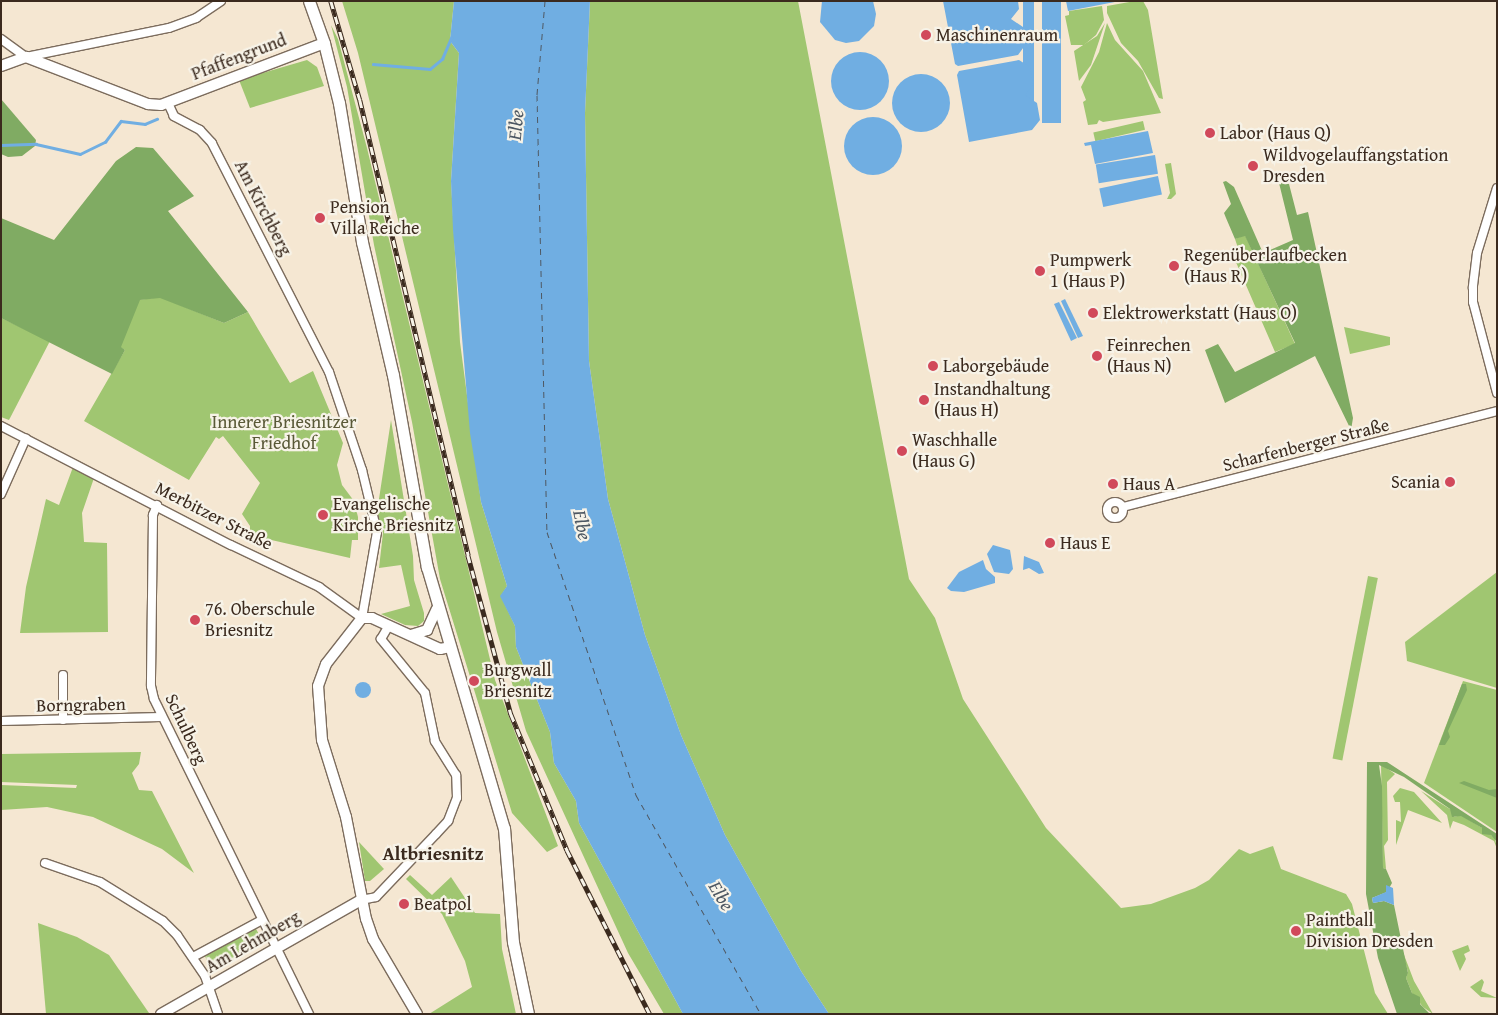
<!DOCTYPE html>
<html>
<head>
<meta charset="utf-8">
<style>
  body { margin:0 }
  #map { position:relative; width:1498px; height:1015px; overflow:hidden; background:#f5e7d2; font-family:"Gentium Book Plus",serif }
  div>[style] { position:absolute }
  [style*='--x'] { left:calc(var(--x)*1px); top:calc(var(--y)*1px); width:calc(var(--w)*1px); rotate:calc(var(--a)*1deg) }
  .green>* { inset:0; background:#a0c671; transform-origin:0 0 }
  .forest>* { inset:0; background:#80ab63 }
  .water>* { inset:0; background:#70aee2; transform-origin:0 0 }
  .round { border-radius:50% }
  .stream>* { height:2.5px; margin:-1.25px; padding:0 1.25px; transform-origin:1.25px; border-radius:1.25px; background:#70aee2 }
  .ferry>* { height:1px; margin-top:-0.5px; transform-origin:0; background:repeating-linear-gradient(90deg,#4e5863 0 6px,transparent 0 11px) }
  .roads { filter:drop-shadow(1px 0 #7c6c5d) drop-shadow(-1px 0 #7c6c5d) drop-shadow(0 1px #7c6c5d) drop-shadow(0 -1px #7c6c5d) }
  .street>* { height:8px; margin:-4px; padding:0 4px; transform-origin:4px; border-radius:4px; background:#fff }
  .street>.ring { margin:-4px; padding:0; box-sizing:content-box; background:none; border:8px solid #fff; border-radius:50% }
  .secondary>* { height:10px; margin:-5px; padding:0 5px; transform-origin:5px; border-radius:5px; background:#fff }
  .primary>* { height:11px; margin:-5.5px; padding:0 5.5px; transform-origin:5.5px; border-radius:5.5px; background:#fff }
  .rail>* { height:4.5px; margin-top:-2.25px; transform-origin:0; background:repeating-linear-gradient(90deg,#f7f3e8 0 8px,#3b2a1e 0 16px); box-sizing:border-box; border-block:1px solid #3b2a1e }
  .dots>* { width:14px; height:14px; translate:-50% -50%; box-sizing:border-box; border:2px solid #f7f3e8; border-radius:50% }
  span { translate:-50% -50%; white-space:nowrap; text-align:center; line-height:1.15; -webkit-text-stroke:4.5px #f7f3e8; paint-order:stroke }
  .poi-label { font-size:18px; color:#3b2a1e }
  .left { translate:0 -50%; text-align:left }
  .right { translate:-100% -50%; text-align:right }
  .street-label { font-size:18px; color:#3b2a1e }
  .park-label { font-size:18px; color:#595937 }
  .water-label { font-size:19px; color:#4e5863; font-style:italic }
  .neighbourhood-label { font-size:19px; color:#3b2a1e; font-weight:700 }
  .frame { position:absolute; inset:0; border:2px solid #3b2a1e; pointer-events:none }
</style>
</head>
<body>
<div id="map">
  <div class="green">
    <i style="clip-path:polygon(342px 1px,454px 1px,450px 41px,459px 53px,451px 181px,460px 342px,481px 502px,507px 586px,501px 596px,515px 626px,516px 647px,550px 732px,554px 763px,576px 801px,579px 823px,683px 1014px,664px 1014px,628px 953px,526px 731px,497px 632px,358px 53px)"></i>
    <i style="clip-path:polygon(590px 1px,798px 1px,909px 579px,935px 618px,963px 699px,1046px 828px,1121px 908px,1151px 904px,1195px 888px,1209px 880px,1239px 849px,1250px 854px,1273px 846px,1281px 869px,1346px 894px,1352px 904px,1375px 993px,1388px 1014px,829px 1014px,801px 971px,725px 835px,681px 735px,645px 635px,608px 499px,589px 361px,585px 113px)"></i>
    <i style="clip-path:polygon(1135px 1px,1143px 1px,1148px 10px,1163px 99px,1159px 98px,1138px 61px,1121px 43px,1107px 13px,1107px 6px)"></i>
    <i style="clip-path:polygon(1102px 6px,1104px 20px,1096px 35px,1084px 45px,1071px 45px,1065px 16px,1069px 15px,1069px 11px)"></i>
    <i style="clip-path:polygon(1105px 23px,1091px 65px,1079px 81px,1074px 51px,1097px 36px)"></i>
    <i style="clip-path:polygon(1107px 23px,1115px 40px,1143px 71px,1161px 113px,1103px 122px,1099px 120px,1097px 124px,1088px 125px,1083px 102px,1086px 100px,1081px 87px,1099px 52px)"></i>
    <i style="clip-path:polygon(331px 25px,338px 39px,367px 148px,495px 680px,558px 846px,547px 852px,512px 813px,440px 579px,412px 422px,374px 245px,347px 87px)"></i>
    <i style="clip-path:polygon(307px 60px,317px 67px,324px 86px,250px 108px,239px 80px)"></i>
    <i style="left:1143px;top:121px;width:9px;height:51px;rotate:77deg"></i>
    <i style="clip-path:polygon(1171px 163px,1176px 194px,1171px 199px,1167px 199px,1170px 193px,1165px 164px)"></i>
    <i style="clip-path:polygon(1245px 235px,1295px 344px,1275px 352px,1232px 253px,1238px 248px,1235px 239px)"></i>
    <i style="clip-path:polygon(160px 297px,224px 323px,248px 312px,290px 383px,313px 371px,343px 443px,337px 465px,342px 485px,354px 501px,358px 517px,358px 540px,352px 540px,350px 558px,250px 535px,250px 526px,242px 514px,260px 483px,223px 436px,219px 439px,216px 437px,189px 480px,84px 421px,125px 350px,120px 347px,139px 300px)"></i>
    <i style="clip-path:polygon(1px 318px,50px 341px,9px 420px,1px 417px)"></i>
    <i style="clip-path:polygon(1344px 327px,1390px 337px,1390px 345px,1350px 354px)"></i>
    <i style="clip-path:polygon(391px 420px,413px 556px,414px 580px,424px 613px,424px 621px,418px 626px,405px 625px,381px 614px,410px 606px,401px 565px,379px 568px,383px 533px,377px 512px)"></i>
    <i style="clip-path:polygon(73px 467px,94px 478px,82px 513px,84px 542px,107px 543px,108px 632px,20px 633px,26px 587px,46px 499px,59px 505px)"></i>
    <i style="clip-path:polygon(1497px 572px,1497px 688px,1407px 661px,1405px 642px)"></i>
    <i style="left:1368px;top:576px;width:10px;height:186px;rotate:11deg"></i>
    <i style="clip-path:polygon(1463px 681px,1497px 690px,1497px 832px,1424px 783px)"></i>
    <i style="clip-path:polygon(141px 752px,139px 764px,132px 773px,139px 790px,152px 791px,194px 873px,162px 849px,93px 817px,47px 807px,1px 810px,1px 785px,76px 788px,77px 785px,1px 782px,1px 754px)"></i>
    <i style="clip-path:polygon(1381px 764px,1395px 774px,1387px 782px,1388px 840px,1384px 846px,1386px 869px,1383px 868px)"></i>
    <i style="clip-path:polygon(1400px 788px,1414px 792px,1442px 823px,1408px 810px,1396px 845px,1396px 820px,1401px 822px,1400px 802px,1395px 802px,1393px 796px)"></i>
    <i style="clip-path:polygon(1421px 791px,1453px 811px,1454px 817px,1461px 815px,1482px 828px,1495px 838px,1497px 849px,1494px 841px,1464px 825px,1453px 821px,1450px 829px,1447px 815px)"></i>
    <i style="clip-path:polygon(359px 842px,384px 869px,370px 881px,365px 881px)"></i>
    <i style="clip-path:polygon(410px 875px,432px 895px,451px 877px,475px 913px,500px 914px,502px 949px,516px 1014px,429px 1014px,472px 987px,465px 961px,442px 914px,406px 879px)"></i>
    <i style="clip-path:polygon(38px 923px,77px 937px,109px 955px,149px 1013px,46px 1014px)"></i>
    <i style="left:255px;top:927px;width:19px;height:58px;rotate:62deg"></i>
    <i style="clip-path:polygon(1468px 945px,1470px 951px,1464px 954px,1466px 959px,1460px 971px,1452px 951px)"></i>
    <i style="clip-path:polygon(1401px 947px,1414px 981px,1433px 1014px,1423px 1007px,1412px 993px,1406px 978px,1408px 972px)"></i>
    <i style="clip-path:polygon(1482px 979px,1484px 982px,1481px 991px,1497px 998px,1481px 997px,1470px 987px)"></i>
  </div>
  <div class="forest">
    <i style="clip-path:polygon(1px 99px,36px 140px,35px 146px,22px 156px,8px 157px,1px 154px)"></i>
    <i style="clip-path:polygon(136px 147px,153px 148px,194px 196px,168px 211px,248px 312px,224px 323px,160px 298px,140px 300px,121px 347px,125px 350px,112px 374px,1px 318px,1px 218px,54px 240px,116px 161px)"></i>
    <i style="clip-path:polygon(1226px 181px,1234px 187px,1263px 253px,1293px 240px,1279px 183px,1289px 184px,1297px 215px,1308px 212px,1353px 418px,1351px 430px,1315px 356px,1225px 403px,1205px 350px,1218px 344px,1235px 372px,1295px 343px,1245px 236px,1235px 239px,1226px 218px,1224px 213px,1231px 204px,1223px 182px)"></i>
    <i style="clip-path:polygon(1462px 684px,1466px 684px,1467px 690px,1448px 731px,1450px 737px,1445px 745px,1439px 745px)"></i>
    <i style="clip-path:polygon(1367px 762px,1387px 762px,1497px 834px,1497px 842px,1491px 835px,1482px 834px,1482px 828px,1461px 816px,1452px 817px,1450px 809px,1404px 777px,1379px 765px,1382px 786px,1383px 868px,1386px 869px,1392px 883px,1387px 892px,1372px 898px,1373px 903px,1384px 901px,1394px 905px,1408px 973px,1406px 978px,1412px 993px,1420px 997px,1420px 1004px,1430px 1014px,1397px 1014px,1378px 958px,1366px 894px)"></i>
    <i style="clip-path:polygon(1464px 781px,1489px 790px,1497px 789px,1497px 798px,1459px 783px)"></i>
  </div>
  <div class="water">
    <i style="clip-path:polygon(454px 1px,590px 1px,585px 113px,589px 361px,608px 499px,645px 635px,681px 735px,725px 835px,801px 971px,829px 1014px,683px 1014px,579px 823px,576px 801px,554px 763px,550px 732px,516px 647px,515px 626px,500px 596px,507px 586px,481px 502px,470px 433px,453px 230px,451px 181px,459px 53px,450px 41px)"></i>
    <i style="clip-path:polygon(822px 1px,873px 1px,876px 14px,874px 26px,859px 41px,846px 43px,835px 40px,820px 22px)"></i>
    <i style="clip-path:polygon(943px 1px,1018px 1px,1019px 9px,1011px 19px,1023px 27px,1026px 44px,1018px 55px,958px 66px,955px 64px)"></i>
    <i style="left:1023px;top:1px;width:11px;height:110px"></i>
    <i style="left:1042px;top:1px;width:19px;height:122px"></i>
    <i style="clip-path:polygon(1066px 1px,1120px 1px,1068px 11px)"></i>
    <i class="round" style="left:831px;top:52px;width:58px;height:58px"></i>
    <i style="clip-path:polygon(1019px 60px,1030px 67px,1033px 85px,1025px 95px,1037px 103px,1040px 120px,1032px 130px,969px 142px,957px 75px,959px 71px)"></i>
    <i class="round" style="left:892px;top:74px;width:58px;height:58px"></i>
    <i class="round" style="left:844px;top:117px;width:58px;height:58px"></i>
    <i style="clip-path:polygon(1148px 131px,1153px 153px,1095px 164px,1091px 145px,1085px 146px,1084px 143px)"></i>
    <i style="left:1155px;top:155px;width:19px;height:60px;rotate:81deg"></i>
    <i style="left:1158px;top:176px;width:19px;height:60px;rotate:78deg"></i>
    <i style="clip-path:polygon(1065px 299px,1083px 336px,1078px 338px,1061px 301px)"></i>
    <i style="clip-path:polygon(1059px 302px,1077px 338px,1071px 341px,1054px 304px)"></i>
    <i style="clip-path:polygon(993px 545px,1010px 550px,1013px 569px,1009px 574px,994px 572px,987px 554px)"></i>
    <i style="clip-path:polygon(1024px 556px,1039px 562px,1044px 573px,1039px 574px,1029px 568px,1023px 570px)"></i>
    <i style="clip-path:polygon(983px 560px,986px 569px,995px 577px,995px 583px,964px 592px,951px 591px,947px 588px,959px 572px)"></i>
    <i class="round" style="left:355px;top:682px;width:16px;height:16px"></i>
    <i style="clip-path:polygon(1386px 885px,1393px 888px,1394px 905px,1384px 901px,1373px 903px,1372px 898px,1386px 892px)"></i>
  </div>
  <div class="stream">
    <i style="--x:373;--y:64;--w:57;--a:5"></i>
    <i style="--x:430;--y:69;--w:16;--a:-40"></i>
    <i style="--x:442;--y:59;--w:23;--a:-67"></i>
    <i style="--x:1;--y:145;--w:35;--a:-2"></i>
    <i style="--x:36;--y:144;--w:45;--a:12.8"></i>
    <i style="--x:80;--y:154;--w:28;--a:-26"></i>
    <i style="--x:105;--y:142;--w:26;--a:-53"></i>
    <i style="--x:121;--y:121;--w:24;--a:7"></i>
    <i style="--x:145;--y:124;--w:13;--a:-23"></i>
  </div>
  <div class="ferry">
    <i style="--x:545;--y:1;--w:94;--a:94.9"></i>
    <i style="--x:537;--y:95;--w:437;--a:88.7"></i>
    <i style="--x:547;--y:532;--w:278;--a:71.3"></i>
    <i style="--x:636;--y:795;--w:252;--a:60.3"></i>
  </div>
  <div class="roads">
    <div class="street">
      <i style="--x:1;--y:39;--w:31;--a:36"></i>
      <i style="--x:26;--y:57;--w:146;--a:-11.5"></i>
      <i style="--x:169;--y:28;--w:29;--a:-20"></i>
      <i style="--x:196;--y:18;--w:30;--a:-34"></i>
      <i style="--x:1497;--y:188;--w:68;--a:107.1"></i>
      <i style="--x:1477;--y:253;--w:35;--a:97"></i>
      <i style="--x:1473;--y:288;--w:14;--a:90"></i>
      <i style="--x:1473;--y:302;--w:94;--a:75.2"></i>
      <i style="--x:1;--y:426;--w:259;--a:27.4"></i>
      <i style="--x:231;--y:545;--w:98;--a:25.5"></i>
      <i style="--x:319;--y:587;--w:53;--a:35.8"></i>
      <i style="--x:362;--y:618;--w:87;--a:-80.1"></i>
      <i style="--x:377;--y:532;--w:64;--a:-103.6"></i>
      <i style="--x:362;--y:470;--w:103;--a:-108.6"></i>
      <i style="--x:329;--y:372;--w:257;--a:-117.1"></i>
      <i style="--x:212;--y:143;--w:18;--a:-133"></i>
      <i style="--x:200;--y:130;--w:30;--a:-152"></i>
      <i style="--x:174;--y:116;--w:14;--a:-115"></i>
      <i style="--x:1;--y:494;--w:61;--a:-65.9"></i>
      <i class="ring" style="left:1107px;top:502px;width:8px;height:8px"></i>
      <i style="--x:157;--y:505;--w:11;--a:112"></i>
      <i style="--x:153;--y:515;--w:171;--a:90.7"></i>
      <i style="--x:151;--y:686;--w:13;--a:77"></i>
      <i style="--x:154;--y:699;--w:351;--a:63.8"></i>
      <i style="--x:1123;--y:507;--w:386;--a:-14.4"></i>
      <i style="--x:63;--y:675;--w:45;--a:90"></i>
      <i style="--x:1;--y:721;--w:160;--a:-1.4"></i>
      <i style="--x:45;--y:863;--w:58;--a:19.1"></i>
      <i style="--x:100;--y:882;--w:74;--a:31.8"></i>
      <i style="--x:163;--y:921;--w:20;--a:45"></i>
      <i style="--x:177;--y:935;--w:50;--a:55.7"></i>
      <i style="--x:205;--y:976;--w:40;--a:71.1"></i>
      <i style="--x:361;--y:900;--w:15;--a:-11"></i>
      <i style="--x:376;--y:897;--w:87;--a:-46.4"></i>
      <i style="--x:436;--y:834;--w:18;--a:-47"></i>
      <i style="--x:448;--y:821;--w:25;--a:-69"></i>
      <i style="--x:457;--y:798;--w:23;--a:-92"></i>
      <i style="--x:456;--y:775;--w:40;--a:-122"></i>
      <i style="--x:435;--y:741;--w:49;--a:-101.8"></i>
      <i style="--x:425;--y:693;--w:70;--a:-129.2"></i>
      <i style="--x:381;--y:639;--w:16;--a:-60"></i>
      <i style="--x:193;--y:957;--w:78;--a:-28.2"></i>
    </div>
    <div class="secondary">
      <i style="--x:1;--y:66;--w:27;--a:-20"></i>
      <i style="--x:26;--y:57;--w:131;--a:21.1"></i>
      <i style="--x:148;--y:104;--w:13;--a:4"></i>
      <i style="--x:161;--y:105;--w:174;--a:-20.8"></i>
      <i style="--x:411;--y:635;--w:17;--a:-17"></i>
      <i style="--x:427;--y:630;--w:23;--a:-65"></i>
      <i style="--x:161;--y:1014;--w:230;--a:-29.7"></i>
      <i style="--x:417;--y:1014;--w:87;--a:-120.4"></i>
      <i style="--x:373;--y:939;--w:21;--a:-109"></i>
      <i style="--x:366;--y:919;--w:104;--a:-101.1"></i>
      <i style="--x:346;--y:817;--w:81;--a:-107.3"></i>
      <i style="--x:322;--y:740;--w:54;--a:-94.2"></i>
      <i style="--x:318;--y:686;--w:23;--a:-70"></i>
      <i style="--x:326;--y:664;--w:58;--a:-52"></i>
      <i style="--x:362;--y:618;--w:10;--a:0"></i>
      <i style="--x:372;--y:618;--w:75;--a:24.5"></i>
      <i style="--x:440;--y:649;--w:10;--a:-11"></i>
    </div>
    <div class="primary">
      <i style="--x:309;--y:1;--w:45;--a:70.3"></i>
      <i style="--x:324;--y:43;--w:62;--a:76"></i>
      <i style="--x:339;--y:103;--w:141;--a:80.6"></i>
      <i style="--x:362;--y:242;--w:137;--a:76.9"></i>
      <i style="--x:393;--y:375;--w:195;--a:80"></i>
      <i style="--x:427;--y:567;--w:272;--a:73.6"></i>
      <i style="--x:504;--y:828;--w:114;--a:85.5"></i>
      <i style="--x:513;--y:942;--w:74;--a:78.2"></i>
    </div>
  </div>
  <div class="rail">
    <i style="--x:331;--y:1;--w:103;--a:73.7"></i>
    <i style="--x:360;--y:100;--w:468;--a:76.6"></i>
    <i style="--x:468;--y:555;--w:165;--a:74.9"></i>
    <i style="--x:511;--y:714;--w:147;--a:67.6"></i>
    <i style="--x:567;--y:850;--w:184;--a:63.2"></i>
  </div>
  <div class="dots">
    <i style="left:926px;top:35px;background:#d1495b"></i>
    <i style="left:1210px;top:133px;background:#d1495b"></i>
    <i style="left:1253px;top:166px;background:#d1495b"></i>
    <i style="left:320px;top:218px;background:#d1495b"></i>
    <i style="left:1174px;top:266px;background:#d1495b"></i>
    <i style="left:1040px;top:271px;background:#d1495b"></i>
    <i style="left:1093px;top:313px;background:#d1495b"></i>
    <i style="left:1097px;top:356px;background:#d1495b"></i>
    <i style="left:933px;top:366px;background:#d1495b"></i>
    <i style="left:924px;top:400px;background:#d1495b"></i>
    <i style="left:902px;top:451px;background:#d1495b"></i>
    <i style="left:1450px;top:482px;background:#d1495b"></i>
    <i style="left:1113px;top:484px;background:#d1495b"></i>
    <i style="left:323px;top:515px;background:#d1495b"></i>
    <i style="left:1050px;top:543px;background:#d1495b"></i>
    <i style="left:195px;top:620px;background:#d1495b"></i>
    <i style="left:474px;top:681px;background:#d1495b"></i>
    <i style="left:404px;top:904px;background:#d1495b"></i>
    <i style="left:1296px;top:931px;background:#d1495b"></i>
  </div>
  <div class="poi-label">
    <span class="left" style="left:936px;top:35px">Maschinenraum</span>
    <span class="left" style="left:1220px;top:133px">Labor (Haus Q)</span>
    <span class="left" style="left:1263px;top:166px">Wildvogelauffangstation<br>Dresden</span>
    <span class="left" style="left:330px;top:218px">Pension<br>Villa Reiche</span>
    <span class="left" style="left:1184px;top:266px">Regenüberlaufbecken<br>(Haus R)</span>
    <span class="left" style="left:1050px;top:271px">Pumpwerk<br>1 (Haus P)</span>
    <span class="left" style="left:1103px;top:313px">Elektrowerkstatt (Haus O)</span>
    <span class="left" style="left:1107px;top:356px">Feinrechen<br>(Haus N)</span>
    <span class="left" style="left:943px;top:366px">Laborgebäude</span>
    <span class="left" style="left:934px;top:400px">Instandhaltung<br>(Haus H)</span>
    <span class="left" style="left:912px;top:451px">Waschhalle<br>(Haus G)</span>
    <span class="right" style="left:1440px;top:482px">Scania</span>
    <span class="left" style="left:1123px;top:484px">Haus A</span>
    <span class="left" style="left:333px;top:515px">Evangelische<br>Kirche Briesnitz</span>
    <span class="left" style="left:1060px;top:543px">Haus E</span>
    <span class="left" style="left:205px;top:620px">76. Oberschule<br>Briesnitz</span>
    <span class="left" style="left:484px;top:681px">Burgwall<br>Briesnitz</span>
    <span class="left" style="left:414px;top:904px">Beatpol</span>
    <span class="left" style="left:1306px;top:931px">Paintball<br>Division Dresden</span>
  </div>
  <div class="street-label">
    <span style="left:239px;top:57px;rotate:-21deg">Pfaffengrund</span>
    <span style="left:263px;top:208px;rotate:63deg">Am Kirchberg</span>
    <span style="left:1306px;top:445px;rotate:-14deg">Scharfenberger Straße</span>
    <span style="left:214px;top:516px;rotate:27deg">Merbitzer Straße</span>
    <span style="left:81px;top:705px;rotate:-1deg">Borngraben</span>
    <span style="left:186px;top:729px;rotate:65deg">Schulberg</span>
    <span style="left:253px;top:942px;rotate:-30deg">Am Lehmberg</span>
  </div>
  <div class="park-label">
    <span style="left:284px;top:433px">Innerer Briesnitzer<br>Friedhof</span>
  </div>
  <div class="water-label">
    <span style="left:516px;top:125px;rotate:-85deg">Elbe</span>
    <span style="left:582px;top:525px;rotate:78deg">Elbe</span>
    <span style="left:721px;top:896px;rotate:59deg">Elbe</span>
  </div>
  <div class="neighbourhood-label">
    <span style="left:433px;top:854px">Altbriesnitz</span>
  </div>
  <div class="frame"></div>
</div>
</body>
</html>
